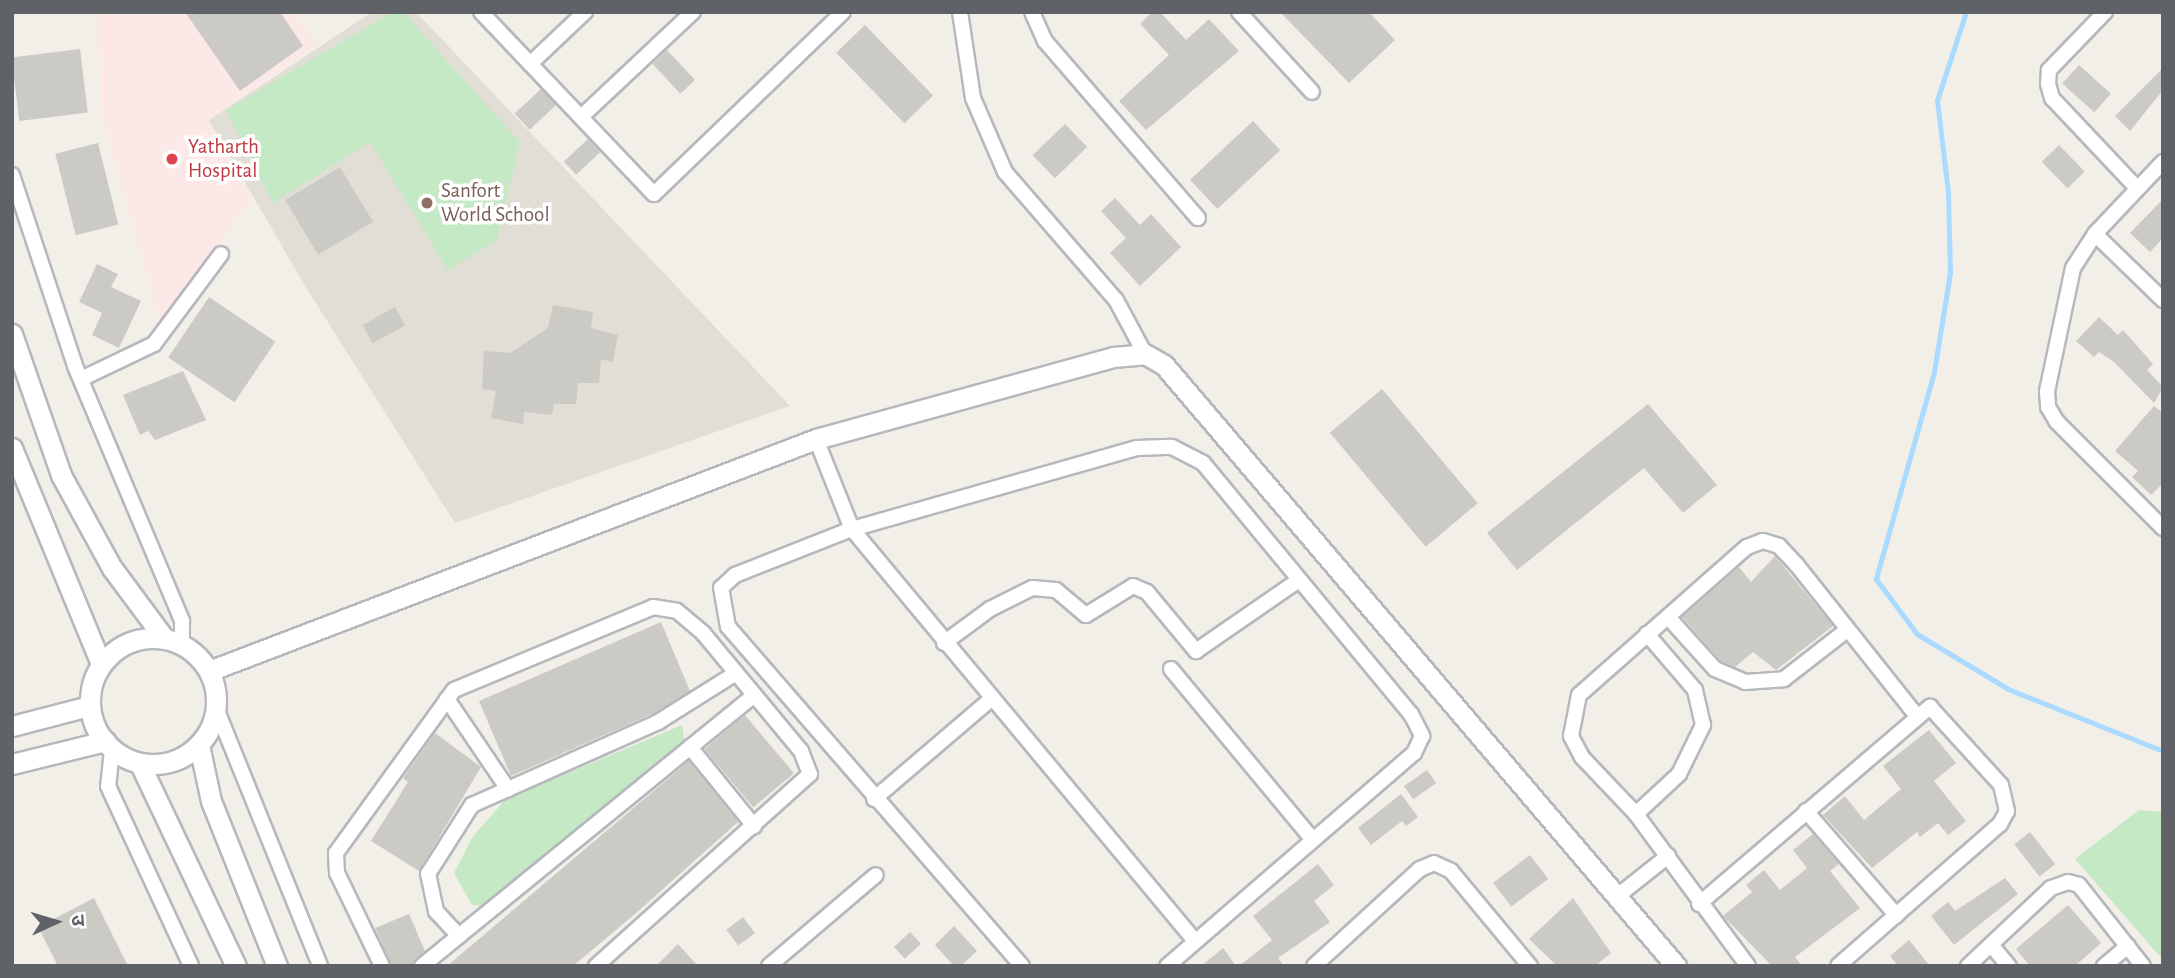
<!DOCTYPE html>
<html>
<head>
<meta charset="utf-8">
<style>
  body { margin:0 }
  #map { position:relative; width:2175px; height:978px; overflow:hidden; background:#f1efe8; font-family:"Alegreya Sans","Noto Sans Devanagari",sans-serif }
  div>[style] { position:absolute }
  [style*='--x'] { left:calc(var(--x)*1px); top:calc(var(--y)*1px); width:calc(var(--w)*1px); rotate:calc(var(--a)*1deg) }
  .education>* { inset:0; background:#e1ded6 }
  .medical>* { inset:0; background:#fce8e6 }
  .green>* { inset:0; background:#c5e8c5 }
  .stream>* { height:5px; margin:-2.5px; padding:0 2.5px; transform-origin:2.5px; border-radius:2.5px; background:#aadaff }
  .building>* { inset:0; background:#cccac5; transform-origin:0 0 }
  .roads { filter:drop-shadow(2px 0 #b5b8bc) drop-shadow(-2px 0 #b5b8bc) drop-shadow(0 2px #b5b8bc) drop-shadow(0 -2px #b5b8bc) }
  .minor>* { height:14px; margin:-7px; padding:0 7px; transform-origin:7px; border-radius:7px; background:#fff }
  .tertiary>* { height:19px; margin:-9.5px; padding:0 9.5px; transform-origin:9.5px; border-radius:9.5px; background:#fff }
  .tertiary>.ring { margin:-9.5px; padding:0; box-sizing:content-box; background:none; border:19px solid #fff; border-radius:50% }
  .dots>* { width:19px; height:19px; translate:-50% -50%; box-sizing:border-box; border:4px solid #fff; border-radius:50% }
  span { translate:-50% -50%; white-space:nowrap; text-align:center; line-height:1.15; -webkit-text-stroke:7px #fff; paint-order:stroke }
  .health-label { font-size:21px; color:#be3a42 }
  .left { translate:0 -50%; text-align:left }
  .education-label { font-size:21px; color:#785e54 }
  .frame { position:absolute; inset:0; border:14px solid #5f6368; pointer-events:none }
  .north { position:absolute; left:21px; top:887px; width:70px; height:70px; -webkit-text-stroke:5px #fff; paint-order:stroke; rotate:86deg; font-size:19px; font-weight:700; line-height:28px; text-align:center; color:#5f6368 }
  .north::after { content:''; display:block; margin:auto; width:24px; height:32px; background:#5f6368; clip-path:polygon(50% 0,100% 100%,50% 72%,0 100%) }
</style>
</head>
<body>
<div id="map">
  <div class="education">
    <i style="clip-path:polygon(372px 12px,416px 12px,790px 406px,455px 523px,305px 286px,209px 120px)"></i>
  </div>
  <div class="medical">
    <i style="clip-path:polygon(104px 12px,295px 12px,317px 45px,208px 119px,251px 200px,160px 323px,100px 110px,97px 17px)"></i>
  </div>
  <div class="green">
    <i style="clip-path:polygon(393px 12px,403px 12px,520px 142px,497px 240px,448px 270px,370px 142px,273px 203px,226px 110px)"></i>
    <i style="clip-path:polygon(682px 725px,685px 745px,488px 906px,472px 905px,454px 873px,473px 836px,506px 799px)"></i>
    <i style="clip-path:polygon(2139px 810px,2163px 812px,2163px 960px,2075px 859px)"></i>
  </div>
  <div class="stream">
    <i style="--x:1966;--y:12;--w:93;--a:108.2"></i>
    <i style="--x:1937;--y:100;--w:93;--a:83.2"></i>
    <i style="--x:1948;--y:192;--w:81;--a:88.6"></i>
    <i style="--x:1950;--y:273;--w:100;--a:99.2"></i>
    <i style="--x:1934;--y:372;--w:215;--a:105.7"></i>
    <i style="--x:1876;--y:579;--w:69;--a:53.3"></i>
    <i style="--x:1917;--y:634;--w:106;--a:31.1"></i>
    <i style="--x:2008;--y:689;--w:167;--a:21.8"></i>
  </div>
  <div class="building">
    <i style="clip-path:polygon(185px 12px,280px 12px,303px 46px,240px 91px)"></i>
    <i style="clip-path:polygon(1152px 12px,1160px 12px,1186px 40px,1209px 19px,1239px 51px,1146px 130px,1119px 101px,1169px 55px,1140px 24px)"></i>
    <i style="clip-path:polygon(1280px 12px,1369px 12px,1395px 40px,1349px 83px)"></i>
    <i style="left:865px;top:25px;width:98px;height:40px;rotate:46deg"></i>
    <i style="left:80px;top:49px;width:64px;height:69px;rotate:83deg"></i>
    <i style="left:667px;top:50px;width:41px;height:20px;rotate:47deg"></i>
    <i style="left:2079px;top:65px;width:43px;height:25px;rotate:42deg"></i>
    <i style="clip-path:polygon(2163px 68px,2163px 90px,2130px 131px,2115px 116px)"></i>
    <i style="left:541px;top:89px;width:22px;height:36px;rotate:47deg"></i>
    <i style="left:1253px;top:121px;width:40px;height:86px;rotate:47deg"></i>
    <i style="left:1065px;top:124px;width:32px;height:45px;rotate:46deg"></i>
    <i style="left:588px;top:139px;width:18px;height:33px;rotate:47deg"></i>
    <i style="left:98px;top:143px;width:84px;height:44px;rotate:76deg"></i>
    <i style="left:2059px;top:145px;width:37px;height:24px;rotate:46deg"></i>
    <i style="left:340px;top:167px;width:64px;height:64px;rotate:59deg"></i>
    <i style="clip-path:polygon(1115px 198px,1140px 225px,1151px 214px,1181px 247px,1140px 286px,1110px 253px,1126px 238px,1101px 211px)"></i>
    <i style="clip-path:polygon(2163px 199px,2163px 238px,2150px 252px,2130px 233px)"></i>
    <i style="clip-path:polygon(97px 264px,118px 274px,111px 287px,141px 301px,119px 348px,92px 335px,102px 313px,79px 302px)"></i>
    <i style="left:209px;top:297px;width:80px;height:73px;rotate:34deg"></i>
    <i style="clip-path:polygon(553px 305px,593px 312px,591px 328px,618px 335px,613px 362px,601px 359px,599px 383px,578px 383px,576px 404px,554px 404px,552px 415px,524px 412px,523px 424px,491px 418px,496px 391px,482px 389px,484px 351px,510px 353px,548px 328px)"></i>
    <i style="left:395px;top:307px;width:21px;height:37px;rotate:61deg"></i>
    <i style="clip-path:polygon(2099px 317px,2118px 335px,2123px 330px,2153px 364px,2147px 370px,2163px 387px,2154px 403px,2114px 362px,2099px 352px,2094px 357px,2076px 341px)"></i>
    <i style="clip-path:polygon(183px 371px,206px 420px,155px 440px,148px 431px,140px 435px,123px 395px)"></i>
    <i style="left:1382px;top:389px;width:149px;height:68px;rotate:50deg"></i>
    <i style="clip-path:polygon(1648px 404px,1717px 485px,1683px 513px,1644px 468px,1517px 570px,1487px 533px)"></i>
    <i style="clip-path:polygon(2154px 406px,2163px 413px,2163px 483px,2151px 495px,2132px 477px,2138px 471px,2115px 451px)"></i>
    <i style="clip-path:polygon(1775px 556px,1833px 626px,1776px 670px,1753px 652px,1735px 667px,1721px 661px,1682px 617px,1739px 567px,1751px 582px)"></i>
    <i style="clip-path:polygon(661px 622px,690px 691px,654px 713px,511px 776px,479px 701px)"></i>
    <i style="left:745px;top:715px;width:76px;height:53px;rotate:50deg"></i>
    <i style="clip-path:polygon(1929px 730px,1956px 763px,1934px 781px,1966px 821px,1948px 835px,1938px 823px,1920px 837px,1917px 832px,1872px 868px,1823px 815px,1845px 796px,1864px 820px,1901px 789px,1883px 766px)"></i>
    <i style="clip-path:polygon(435px 733px,481px 767px,419px 871px,371px 841px,408px 782px,403px 778px)"></i>
    <i style="clip-path:polygon(689px 761px,738px 822px,635px 914px,573px 966px,447px 966px)"></i>
    <i style="left:1427px;top:770px;width:16px;height:28px;rotate:55deg"></i>
    <i style="clip-path:polygon(1401px 794px,1418px 817px,1406px 826px,1402px 821px,1371px 845px,1358px 828px)"></i>
    <i style="left:2030px;top:832px;width:41px;height:20px;rotate:52deg"></i>
    <i style="clip-path:polygon(1813px 834px,1839px 864px,1830px 871px,1860px 908px,1795px 957px,1802px 966px,1772px 966px,1723px 916px,1752px 892px,1746px 885px,1764px 870px,1780px 890px,1807px 868px,1793px 850px)"></i>
    <i style="left:1530px;top:855px;width:30px;height:46px;rotate:53deg"></i>
    <i style="clip-path:polygon(1318px 864px,1334px 885px,1314px 901px,1330px 922px,1278px 958px,1284px 966px,1239px 966px,1272px 940px,1253px 916px)"></i>
    <i style="clip-path:polygon(2005px 878px,2018px 894px,1954px 945px,1931px 916px,1948px 902px,1955px 911px)"></i>
    <i style="clip-path:polygon(94px 898px,128px 966px,58px 966px,38px 927px)"></i>
    <i style="clip-path:polygon(1573px 898px,1611px 953px,1595px 966px,1557px 966px,1529px 939px)"></i>
    <i style="clip-path:polygon(2068px 905px,2101px 943px,2075px 966px,2030px 966px,2016px 949px)"></i>
    <i style="clip-path:polygon(409px 914px,425px 951px,413px 966px,392px 966px,375px 928px)"></i>
    <i style="left:743px;top:917px;width:20px;height:21px;rotate:53deg"></i>
    <i style="clip-path:polygon(954px 926px,977px 951px,961px 966px,954px 966px,935px 945px)"></i>
    <i style="left:910px;top:932px;width:16px;height:22px;rotate:47deg"></i>
    <i style="clip-path:polygon(1909px 940px,1930px 966px,1898px 966px,1890px 956px)"></i>
    <i style="clip-path:polygon(678px 944px,698px 966px,656px 966px)"></i>
    <i style="clip-path:polygon(1223px 948px,1236px 966px,1201px 966px)"></i>
  </div>
  <div class="roads">
    <div class="minor">
      <i style="--x:481;--y:12;--w:251;--a:46.5"></i>
      <i style="--x:654;--y:194;--w:262;--a:-43.9"></i>
      <i style="--x:960;--y:12;--w:87;--a:81.4"></i>
      <i style="--x:973;--y:98;--w:81;--a:66.6"></i>
      <i style="--x:1005;--y:172;--w:169;--a:49.1"></i>
      <i style="--x:1116;--y:300;--w:61;--a:61.8"></i>
      <i style="--x:1032;--y:12;--w:32;--a:66"></i>
      <i style="--x:1045;--y:41;--w:234;--a:49.2"></i>
      <i style="--x:1239;--y:12;--w:108;--a:47.6"></i>
      <i style="--x:2105;--y:12;--w:81;--a:134"></i>
      <i style="--x:2049;--y:70;--w:14;--a:94"></i>
      <i style="--x:2048;--y:84;--w:15;--a:74"></i>
      <i style="--x:2052;--y:98;--w:122;--a:46.7"></i>
      <i style="--x:530;--y:64;--w:76;--a:-43.4"></i>
      <i style="--x:581;--y:117;--w:154;--a:-43.2"></i>
      <i style="--x:2163;--y:162;--w:99;--a:133.4"></i>
      <i style="--x:2095;--y:234;--w:40;--a:122.9"></i>
      <i style="--x:2073;--y:268;--w:126;--a:101.9"></i>
      <i style="--x:2047;--y:391;--w:16;--a:86"></i>
      <i style="--x:2048;--y:407;--w:17;--a:59"></i>
      <i style="--x:2057;--y:422;--w:150;--a:45"></i>
      <i style="--x:12;--y:175;--w:201;--a:71.7"></i>
      <i style="--x:75;--y:366;--w:277;--a:67.2"></i>
      <i style="--x:182;--y:621;--w:24;--a:90"></i>
      <i style="--x:2095;--y:234;--w:95;--a:44.1"></i>
      <i style="--x:81;--y:379;--w:81;--a:-25.6"></i>
      <i style="--x:154;--y:344;--w:112;--a:-53.3"></i>
      <i style="--x:816;--y:439;--w:97;--a:68.2"></i>
      <i style="--x:852;--y:529;--w:536;--a:50.22"></i>
      <i style="--x:1668;--y:617;--w:70;--a:47.9"></i>
      <i style="--x:1715;--y:669;--w:33;--a:23"></i>
      <i style="--x:1745;--y:682;--w:39;--a:-4"></i>
      <i style="--x:1784;--y:679;--w:80;--a:-37.9"></i>
      <i style="--x:944;--y:643;--w:57;--a:-36.5"></i>
      <i style="--x:990;--y:609;--w:47;--a:-26.6"></i>
      <i style="--x:1032;--y:588;--w:24;--a:5"></i>
      <i style="--x:1056;--y:590;--w:39;--a:40"></i>
      <i style="--x:1086;--y:615;--w:55;--a:-31.7"></i>
      <i style="--x:1133;--y:586;--w:15;--a:23"></i>
      <i style="--x:1147;--y:592;--w:77;--a:50.3"></i>
      <i style="--x:1196;--y:651;--w:125;--a:-34.6"></i>
      <i style="--x:1171;--y:669;--w:221;--a:50.3"></i>
      <i style="--x:447;--y:699;--w:109;--a:55.9"></i>
      <i style="--x:216;--y:708;--w:278;--a:68"></i>
      <i style="--x:690;--y:747;--w:102;--a:51"></i>
      <i style="--x:112;--y:750;--w:36;--a:96"></i>
      <i style="--x:108;--y:786;--w:198;--a:65.2"></i>
      <i style="--x:874;--y:799;--w:154;--a:-40.5"></i>
      <i style="--x:1806;--y:811;--w:138;--a:49.1"></i>
      <i style="--x:1636;--y:814;--w:59;--a:-42.9"></i>
      <i style="--x:1679;--y:774;--w:55;--a:-63.9"></i>
      <i style="--x:1703;--y:725;--w:36;--a:-103"></i>
      <i style="--x:1695;--y:690;--w:74;--a:-130.6"></i>
      <i style="--x:1615;--y:898;--w:68;--a:-38.4"></i>
      <i style="--x:1699;--y:904;--w:304;--a:-40.5"></i>
      <i style="--x:1930;--y:707;--w:105;--a:47.7"></i>
      <i style="--x:2001;--y:785;--w:27;--a:77"></i>
      <i style="--x:2007;--y:811;--w:15;--a:118"></i>
      <i style="--x:2000;--y:824;--w:215;--a:138.8"></i>
      <i style="--x:459;--y:936;--w:34;--a:-133"></i>
      <i style="--x:436;--y:911;--w:38;--a:-102"></i>
      <i style="--x:428;--y:874;--w:82;--a:-57.5"></i>
      <i style="--x:472;--y:805;--w:204;--a:-24"></i>
      <i style="--x:658;--y:722;--w:92;--a:-32.1"></i>
      <i style="--x:1992;--y:946;--w:26;--a:50"></i>
      <i style="--x:382;--y:966;--w:103;--a:-115.8"></i>
      <i style="--x:337;--y:873;--w:20;--a:-93"></i>
      <i style="--x:336;--y:853;--w:201;--a:-54.1"></i>
      <i style="--x:454;--y:690;--w:216;--a:-22.6"></i>
      <i style="--x:653;--y:607;--w:24;--a:9"></i>
      <i style="--x:677;--y:611;--w:34;--a:40"></i>
      <i style="--x:703;--y:633;--w:153;--a:50.3"></i>
      <i style="--x:801;--y:751;--w:25;--a:69"></i>
      <i style="--x:810;--y:774;--w:288;--a:138.1"></i>
      <i style="--x:422;--y:966;--w:429;--a:-39.2"></i>
      <i style="--x:769;--y:966;--w:140;--a:-40.4"></i>
      <i style="--x:1022;--y:966;--w:449;--a:-130.9"></i>
      <i style="--x:728;--y:627;--w:40;--a:-100"></i>
      <i style="--x:721;--y:588;--w:19;--a:-43"></i>
      <i style="--x:735;--y:575;--w:126;--a:-21.5"></i>
      <i style="--x:852;--y:529;--w:296;--a:-15.9"></i>
      <i style="--x:1137;--y:448;--w:35;--a:-2"></i>
      <i style="--x:1172;--y:447;--w:35;--a:27"></i>
      <i style="--x:1203;--y:463;--w:326;--a:50.4"></i>
      <i style="--x:1411;--y:714;--w:25;--a:63"></i>
      <i style="--x:1422;--y:736;--w:19;--a:115"></i>
      <i style="--x:1414;--y:753;--w:326;--a:139.2"></i>
      <i style="--x:1314;--y:966;--w:144;--a:-42.5"></i>
      <i style="--x:1420;--y:869;--w:15;--a:-23"></i>
      <i style="--x:1434;--y:863;--w:19;--a:25"></i>
      <i style="--x:1451;--y:871;--w:124;--a:50.3"></i>
      <i style="--x:1748;--y:966;--w:189;--a:-126.4"></i>
      <i style="--x:1636;--y:814;--w:79;--a:-133.5"></i>
      <i style="--x:1582;--y:757;--w:24;--a:-118"></i>
      <i style="--x:1571;--y:736;--w:42;--a:-79"></i>
      <i style="--x:1579;--y:695;--w:224;--a:-41.4"></i>
      <i style="--x:1747;--y:547;--w:17;--a:-21"></i>
      <i style="--x:1763;--y:541;--w:17;--a:17"></i>
      <i style="--x:1779;--y:546;--w:25;--a:47"></i>
      <i style="--x:1796;--y:564;--w:194;--a:51.5"></i>
      <i style="--x:1968;--y:966;--w:114;--a:-43.2"></i>
      <i style="--x:2051;--y:888;--w:18;--a:-19"></i>
      <i style="--x:2068;--y:882;--w:11;--a:15"></i>
      <i style="--x:2079;--y:885;--w:103;--a:51.7"></i>
      <i style="--x:2104;--y:966;--w:31;--a:-40"></i>
    </div>
    <div class="tertiary">
      <i style="--x:12;--y:334;--w:149;--a:70.8"></i>
      <i style="--x:61;--y:475;--w:106;--a:61.3"></i>
      <i style="--x:112;--y:568;--w:87;--a:53.4"></i>
      <i style="--x:12;--y:448;--w:234;--a:67.6"></i>
      <i class="ring" style="left:90px;top:638px;width:107px;height:107px"></i>
      <i style="--x:209;--y:671;--w:650;--a:-20.92"></i>
      <i style="--x:816;--y:439;--w:308;--a:-15.4"></i>
      <i style="--x:1113;--y:357;--w:32;--a:-5"></i>
      <i style="--x:1145;--y:354;--w:22;--a:30"></i>
      <i style="--x:1164;--y:365;--w:790;--a:49.57"></i>
      <i style="--x:12;--y:726;--w:80;--a:-14.6"></i>
      <i style="--x:199;--y:745;--w:57;--a:77.9"></i>
      <i style="--x:211;--y:801;--w:178;--a:68.2"></i>
      <i style="--x:12;--y:764;--w:96;--a:-13.9"></i>
      <i style="--x:140;--y:764;--w:224;--a:64.6"></i>
    </div>
  </div>
  <div class="dots">
    <i style="left:172px;top:159px;background:#e0444e"></i>
    <i style="left:427px;top:203px;background:#8d6e63"></i>
  </div>
  <div class="health-label">
    <span class="left" style="left:188px;top:159px">Yatharth<br>Hospital</span>
  </div>
  <div class="education-label">
    <span class="left" style="left:441px;top:203px">Sanfort<br>World School</span>
  </div>
  <div class="frame"></div>
  <div class="north">उ</div>
</div>
</body>
</html>
